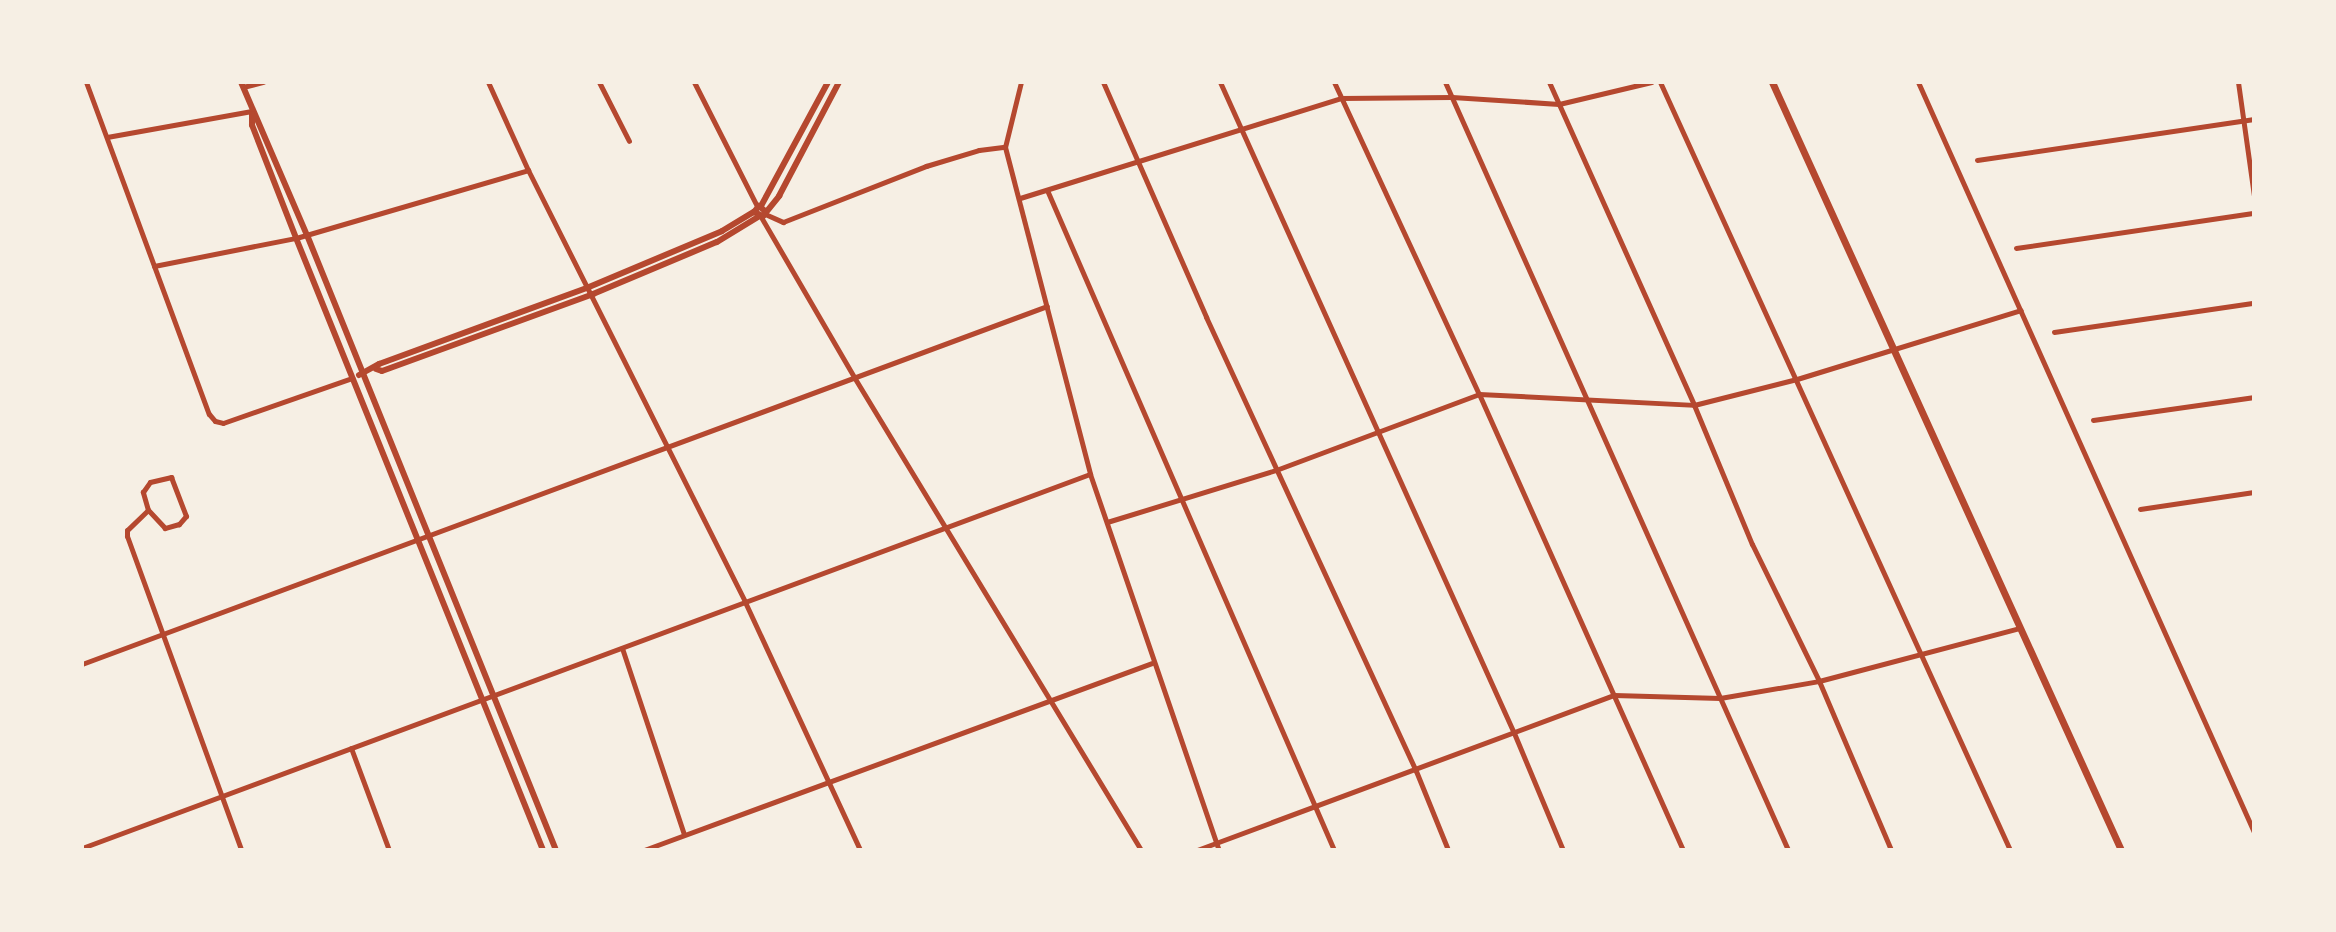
<!DOCTYPE html>
<html>
<head>
<meta charset="utf-8">
<style>
  body { margin:0 }
  #map { position:relative; width:2336px; height:932px; overflow:hidden; background:#f6efe4; font-family:Ubuntu,sans-serif }
  div>[style] { position:absolute }
  [style*='--x'] { left:calc(var(--x)*1px); top:calc(var(--y)*1px); width:calc(var(--w)*1px); rotate:calc(var(--a)*1deg) }
  .minor>* { height:5px; margin:-2.5px; padding:0 2.5px; transform-origin:2.5px; border-radius:2.5px; background:#b5482f }
  .tertiary>* { height:6px; margin:-3px; padding:0 3px; transform-origin:3px; border-radius:3px; background:#b5482f }
  .secondary>* { height:7px; margin:-3.5px; padding:0 3.5px; transform-origin:3.5px; border-radius:3.5px; background:#b5482f }
  span { translate:-50% -50%; white-space:nowrap; text-align:center; line-height:1.15; -webkit-text-stroke:8px #f6efe4; paint-order:stroke }
  .frame { position:absolute; inset:0; border:84px solid #f6efe4; pointer-events:none }
</style>
</head>
<body>
<div id="map">
  <div class="minor">
    <i style="--x:86;--y:82;--w:354;--a:69.7"></i>
    <i style="--x:209;--y:414;--w:9;--a:49"></i>
    <i style="--x:215;--y:421;--w:8;--a:14"></i>
    <i style="--x:223;--y:423;--w:137;--a:-19.2"></i>
    <i style="--x:488;--y:82;--w:97;--a:65.6"></i>
    <i style="--x:528;--y:170;--w:483;--a:63.3"></i>
    <i style="--x:745;--y:602;--w:273;--a:65.1"></i>
    <i style="--x:599;--y:82;--w:66;--a:63"></i>
    <i style="--x:694;--y:82;--w:139;--a:63.1"></i>
    <i style="--x:1021;--y:82;--w:67;--a:103.8"></i>
    <i style="--x:1005;--y:147;--w:338;--a:75.4"></i>
    <i style="--x:1090;--y:474;--w:398;--a:71.1"></i>
    <i style="--x:1103;--y:82;--w:257;--a:66.3"></i>
    <i style="--x:1206;--y:317;--w:500;--a:65.18"></i>
    <i style="--x:1416;--y:771;--w:85;--a:67.9"></i>
    <i style="--x:1220;--y:82;--w:714;--a:65.7"></i>
    <i style="--x:1514;--y:733;--w:127;--a:67.3"></i>
    <i style="--x:1334;--y:82;--w:344;--a:65.1"></i>
    <i style="--x:1479;--y:394;--w:500;--a:65.9"></i>
    <i style="--x:1445;--y:82;--w:841;--a:65.93"></i>
    <i style="--x:1549;--y:82;--w:354;--a:65.8"></i>
    <i style="--x:1694;--y:405;--w:151;--a:67.4"></i>
    <i style="--x:1752;--y:544;--w:153;--a:63.9"></i>
    <i style="--x:1819;--y:681;--w:184;--a:66.9"></i>
    <i style="--x:1660;--y:82;--w:844;--a:65.5"></i>
    <i style="--x:1918;--y:82;--w:822;--a:65.87"></i>
    <i style="--x:2238;--y:82;--w:115;--a:82"></i>
    <i style="--x:243;--y:87;--w:21;--a:-14"></i>
    <i style="--x:107;--y:137;--w:147;--a:-10.2"></i>
    <i style="--x:1977;--y:160;--w:280;--a:-8.4"></i>
    <i style="--x:1047;--y:190;--w:720;--a:66.5"></i>
    <i style="--x:1020;--y:198;--w:336;--a:-17.3"></i>
    <i style="--x:1341;--y:98;--w:111;--a:-0.5"></i>
    <i style="--x:1452;--y:97;--w:107;--a:3.7"></i>
    <i style="--x:1559;--y:104;--w:95;--a:-13.4"></i>
    <i style="--x:765;--y:214;--w:20;--a:24"></i>
    <i style="--x:783;--y:222;--w:154;--a:-21.4"></i>
    <i style="--x:926;--y:166;--w:55;--a:-16.8"></i>
    <i style="--x:979;--y:150;--w:26;--a:-7"></i>
    <i style="--x:761;--y:217;--w:185;--a:59.8"></i>
    <i style="--x:854;--y:377;--w:553;--a:58.75"></i>
    <i style="--x:2016;--y:248;--w:241;--a:-8.4"></i>
    <i style="--x:154;--y:266;--w:145;--a:-11.2"></i>
    <i style="--x:296;--y:238;--w:242;--a:-16.3"></i>
    <i style="--x:2054;--y:332;--w:202;--a:-8.3"></i>
    <i style="--x:2093;--y:420;--w:163;--a:-8.1"></i>
    <i style="--x:171;--y:477;--w:42;--a:69"></i>
    <i style="--x:186;--y:516;--w:11;--a:131"></i>
    <i style="--x:179;--y:524;--w:15;--a:164"></i>
    <i style="--x:165;--y:528;--w:25;--a:-133"></i>
    <i style="--x:148;--y:510;--w:19;--a:-106"></i>
    <i style="--x:143;--y:492;--w:12;--a:-55"></i>
    <i style="--x:150;--y:482;--w:22;--a:-13"></i>
    <i style="--x:2140;--y:509;--w:115;--a:-8.5"></i>
    <i style="--x:148;--y:510;--w:29;--a:136"></i>
    <i style="--x:127;--y:530;--w:6;--a:90"></i>
    <i style="--x:127;--y:536;--w:334;--a:70"></i>
    <i style="--x:1107;--y:522;--w:177;--a:-17.1"></i>
    <i style="--x:1276;--y:470;--w:217;--a:-20.5"></i>
    <i style="--x:1479;--y:394;--w:215;--a:2.9"></i>
    <i style="--x:1694;--y:405;--w:106;--a:-14.2"></i>
    <i style="--x:1797;--y:379;--w:234;--a:-17.1"></i>
    <i style="--x:622;--y:648;--w:196;--a:71.6"></i>
    <i style="--x:82;--y:664;--w:1029;--a:-20.35"></i>
    <i style="--x:351;--y:748;--w:109;--a:69.6"></i>
    <i style="--x:82;--y:848;--w:1075;--a:-20.36"></i>
    <i style="--x:644;--y:850;--w:541;--a:-20.21"></i>
    <i style="--x:1197;--y:850;--w:445;--a:-20.4"></i>
    <i style="--x:1614;--y:695;--w:106;--a:1.6"></i>
    <i style="--x:1720;--y:698;--w:100;--a:-9.7"></i>
    <i style="--x:1819;--y:681;--w:208;--a:-14.8"></i>
  </div>
  <div class="tertiary">
    <i style="--x:241;--y:82;--w:167;--a:66.7"></i>
    <i style="--x:307;--y:235;--w:663;--a:67.96"></i>
    <i style="--x:252;--y:114;--w:11;--a:90"></i>
    <i style="--x:252;--y:125;--w:121;--a:68.7"></i>
    <i style="--x:296;--y:238;--w:660;--a:68.02"></i>
    <i style="--x:761;--y:206;--w:141;--a:-61.6"></i>
    <i style="--x:765;--y:211;--w:8;--a:-140"></i>
    <i style="--x:759;--y:206;--w:8;--a:130"></i>
    <i style="--x:754;--y:212;--w:10;--a:24"></i>
    <i style="--x:763;--y:216;--w:26;--a:-51"></i>
    <i style="--x:779;--y:196;--w:129;--a:-62.2"></i>
    <i style="--x:376;--y:369;--w:6;--a:18"></i>
    <i style="--x:382;--y:371;--w:225;--a:-20"></i>
    <i style="--x:593;--y:294;--w:134;--a:-22.8"></i>
    <i style="--x:717;--y:242;--w:48;--a:-31.4"></i>
    <i style="--x:359;--y:375;--w:23;--a:-29"></i>
    <i style="--x:379;--y:364;--w:224;--a:-20.1"></i>
    <i style="--x:589;--y:287;--w:144;--a:-22.8"></i>
    <i style="--x:722;--y:231;--w:37;--a:-31"></i>
  </div>
  <div class="secondary">
    <i style="--x:1772;--y:82;--w:844;--a:65.56"></i>
  </div>
  <div class="frame"></div>
</div>
</body>
</html>
